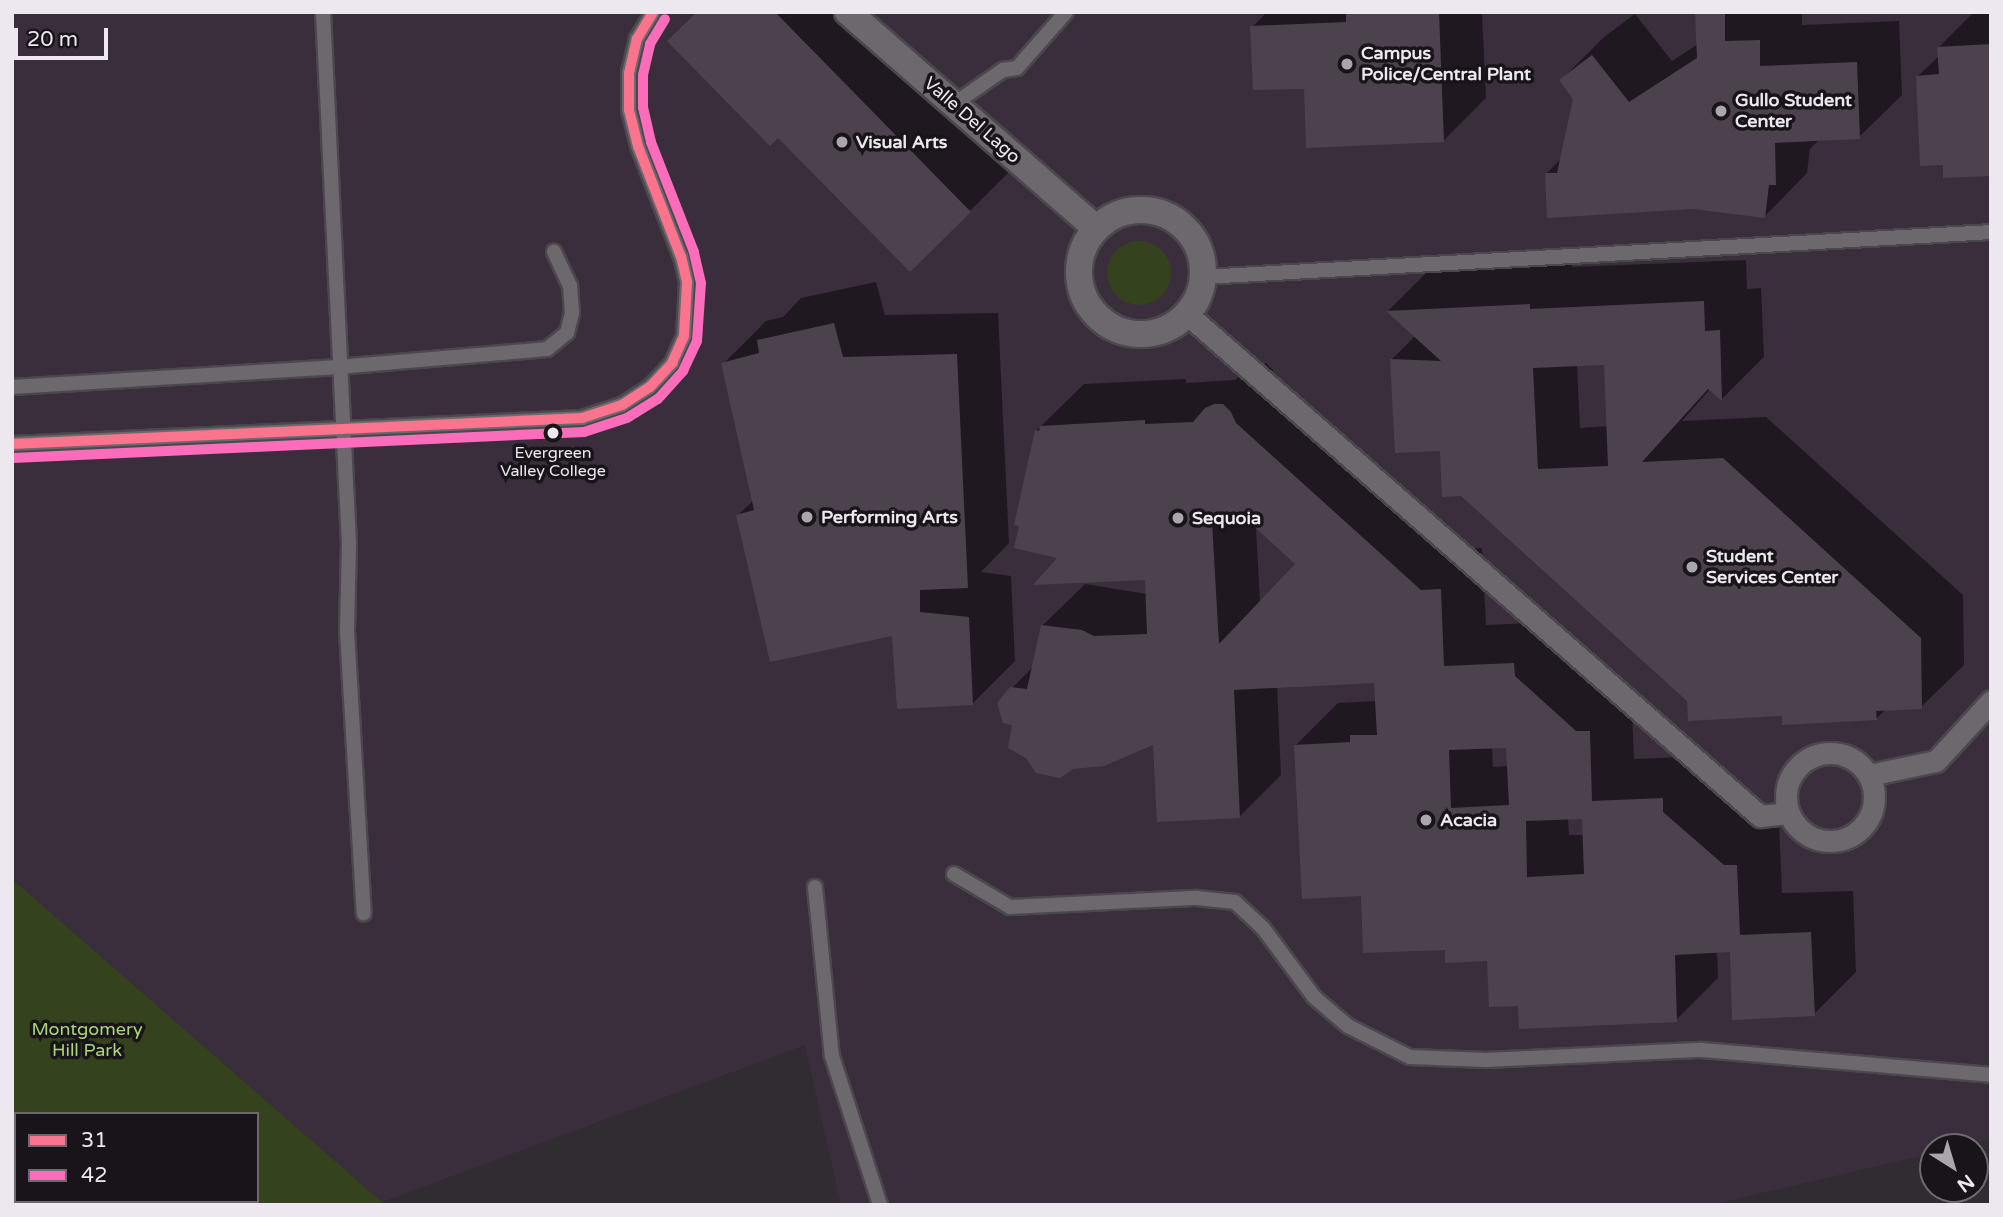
<!DOCTYPE html>
<html>
<head>
<meta charset="utf-8">
<style>
  body { margin:0 }
  #map { position:relative; width:2003px; height:1217px; overflow:hidden; background:#312c32; font-family:"Varela Round",sans-serif }
  div>[style] { position:absolute }
  [style*='--x'] { left:calc(var(--x)*1px); top:calc(var(--y)*1px); width:calc(var(--w)*1px); rotate:calc(var(--a)*1deg) }
  .built>* { inset:0; background:#3a2e3d }
  .green>* { inset:0; background:#34421e }
  .round { border-radius:50% }
  .shadow>* { inset:0; background:#0007 }
  .building>* { inset:0; background:#4c424e }
  .roads { filter:drop-shadow(2px 0 #4b484d) drop-shadow(-2px 0 #4b484d) drop-shadow(0 2px #4b484d) drop-shadow(0 -2px #4b484d) }
  .service>* { height:14px; margin:-7px; padding:0 7px; transform-origin:7px; border-radius:7px; background:#6c686e }
  .pedestrian>* { height:21px; margin:-10.5px; padding:0 10.5px; transform-origin:10.5px; border-radius:10.5px; background:#6c686e }
  .pedestrian>.ring { margin:-10.5px; padding:0; box-sizing:content-box; background:none; border:21px solid #6c686e; border-radius:50% }
  .minor>* { height:26px; margin:-13px; padding:0 13px; transform-origin:13px; border-radius:13px; background:#6c686e }
  .minor>.ring { margin:-13px; padding:0; box-sizing:content-box; background:none; border:26px solid #6c686e; border-radius:50% }
  .bus-1>* { height:10px; margin:-5px; padding:0 5px; transform-origin:5px; border-radius:5px; background:#fc738d }
  .bus-2>* { height:10px; margin:-5px; padding:0 5px; transform-origin:5px; border-radius:5px; background:#fb6dba }
  .dots>* { width:19px; height:19px; translate:-50% -50%; box-sizing:border-box; border:4px solid #181419; border-radius:50% }
  span { translate:-50% -50%; white-space:nowrap; text-align:center; line-height:1.15; -webkit-text-stroke:7px #181419; paint-order:stroke }
  .bus-label { font-size:16px; color:#ede8f0 }
  .poi-label { font-size:18px; color:#ede8f0; font-weight:700 }
  .left { translate:0 -50%; text-align:left }
  .street-label { font-size:18px; color:#ede8f0 }
  .park-label { font-size:18px; color:#acd677 }
  .frame { position:absolute; inset:0; border:14px solid #ede8f0; pointer-events:none }
  .legend { position:absolute; left:14px; top:1112px; width:245px; height:91px; box-sizing:border-box; background:#181419; border:2px solid #6d696f; margin:0; padding:9px 12px; list-style:none; font-size:21px; color:#ede8f0 }
  .legend li { display:flex; align-items:center; gap:14px; height:35px }
  .legend b { width:35px; border:2px solid #6d696f }
  .north { position:absolute; left:1919px; top:1133px; width:70px; height:70px; box-sizing:border-box; background:#181419; border:2px solid #6d696f; border-radius:50%; rotate:143deg; font-size:19px; font-weight:700; line-height:28px; text-align:center; color:#ede8f0 }
  .north::after { content:''; display:block; margin:auto; width:24px; height:32px; background:#aba6ae; clip-path:polygon(50% 0,100% 100%,50% 72%,0 100%) }
  .scale { position:absolute; left:14px; top:28px; width:94px; height:32px; box-sizing:border-box; border:4px solid #ede8f0; border-top:0; padding-left:9px; font-size:21px; line-height:24px; white-space:nowrap; color:#ede8f0; -webkit-text-stroke:5px #181419; paint-order:stroke }
</style>
</head>
<body>
<div id="map">
  <div class="built">
    <i style="clip-path:polygon(12px 12px,1991px 12px,1991px 1140px,1958px 1147px,1933px 1147px,1933px 1153px,1710px 1205px,841px 1205px,805px 1045px,382px 1202px,12px 879px)"></i>
  </div>
  <div class="green">
    <i class="round" style="left:1107px;top:241px;width:64px;height:64px"></i>
    <i style="clip-path:polygon(evenodd,12px 879px,382px 1202px,385px 1205px,12px 1205px,12px 879px,16px 1114px,257px 1114px,257px 1201px,16px 1201px,16px 1114px)"></i>
  </div>
  <div class="shadow">
    <i style="clip-path:polygon(698px 12px,859px 12px,1012px 169px,970px 211px)"></i>
    <i style="clip-path:polygon(1267px 12px,1482px 12px,1486px 98px,1444px 140px,1305px 87px,1252px 27px)"></i>
    <i style="clip-path:polygon(1697px 12px,1802px 12px,1802px 25px,1899px 21px,1902px 95px,1859px 137px,1818px 141px,1810px 149px,1807px 173px,1765px 216px,1546px 174px,1562px 158px,1575px 98px,1561px 80px,1604px 37px,1635px 14px,1672px 61px,1698px 44px)"></i>
    <i style="clip-path:polygon(1974px 12px,1991px 12px,1991px 174px,1945px 163px,1918px 76px,1940px 55px,1939px 47px)"></i>
    <i style="clip-path:polygon(evenodd,1746px 260px,1747px 289px,1761px 288px,1764px 357px,1722px 399px,1711px 388px,1682px 421px,1766px 417px,1963px 595px,1964px 665px,1921px 707px,1886px 709px,1876px 719px,1783px 715px,1689px 700px,1442px 449px,1392px 359px,1415px 336px,1388px 311px,1430px 269px,1572px 262px,1572px 267px,1746px 260px,1606px 364px,1608px 426px,1580px 428px,1577px 365px,1606px 364px)"></i>
    <i style="clip-path:polygon(876px 282px,885px 315px,998px 313px,1009px 543px,981px 572px,1011px 576px,1015px 661px,973px 703px,893px 634px,738px 515px,754px 500px,723px 364px,766px 321px,783px 317px,801px 298px)"></i>
    <i style="clip-path:polygon(evenodd,1266px 363px,1273px 370px,1277px 381px,1463px 549px,1482px 548px,1486px 625px,1556px 622px,1557px 634px,1618px 690px,1631px 689px,1634px 759px,1704px 756px,1779px 823px,1782px 893px,1853px 891px,1856px 972px,1814px 1014px,1731px 951px,1717px 951px,1718px 978px,1676px 1020px,1519px 1004px,1488px 960px,1446px 948px,1362px 894px,1296px 745px,1338px 703px,1377px 701px,1376px 682px,1277px 686px,1281px 775px,1239px 817px,1155px 743px,1014px 723px,1012px 688px,1034px 666px,1042px 626px,1085px 584px,1147px 594px,1146px 578px,1060px 557px,1036px 431px,1084px 384px,1186px 379px,1186px 383px,1235px 380px,1249px 367px,1266px 363px,1256px 527px,1298px 564px,1260px 603px,1256px 527px,1266px 363px,1492px 746px,1508px 746px,1509px 766px,1493px 767px,1492px 746px,1266px 363px,1584px 817px,1584px 835px,1569px 835px,1568px 818px,1584px 817px)"></i>
  </div>
  <div class="building">
    <i style="clip-path:polygon(697px 12px,775px 12px,971px 212px,910px 272px,778px 138px,770px 146px,667px 41px)"></i>
    <i style="clip-path:polygon(1346px 12px,1439px 12px,1444px 142px,1306px 148px,1304px 89px,1253px 90px,1250px 26px,1346px 22px)"></i>
    <i style="clip-path:polygon(1695px 12px,1725px 12px,1725px 41px,1760px 40px,1760px 66px,1857px 62px,1860px 139px,1775px 143px,1776px 185px,1769px 185px,1765px 218px,1693px 209px,1547px 218px,1545px 173px,1557px 173px,1573px 99px,1559px 80px,1592px 55px,1629px 102px,1697px 58px)"></i>
    <i style="clip-path:polygon(1991px 44px,1991px 176px,1943px 178px,1943px 165px,1920px 166px,1916px 76px,1939px 74px,1937px 47px)"></i>
    <i style="clip-path:polygon(evenodd,1704px 301px,1705px 331px,1720px 330px,1722px 401px,1708px 389px,1642px 462px,1723px 458px,1921px 638px,1922px 709px,1876px 711px,1877px 720px,1782px 725px,1782px 716px,1688px 721px,1687px 701px,1461px 496px,1442px 497px,1440px 451px,1395px 453px,1390px 359px,1441px 361px,1386px 311px,1530px 304px,1530px 309px,1704px 301px,1604px 365px,1608px 466px,1538px 469px,1533px 368px,1604px 365px)"></i>
    <i style="clip-path:polygon(834px 323px,843px 357px,957px 354px,968px 588px,920px 590px,920px 612px,969px 617px,973px 705px,897px 709px,892px 636px,770px 662px,736px 515px,754px 510px,721px 363px,759px 353px,757px 340px)"></i>
    <i style="clip-path:polygon(evenodd,1214px 404px,1223px 404px,1231px 412px,1236px 423px,1421px 590px,1441px 589px,1444px 666px,1514px 663px,1515px 676px,1576px 731px,1590px 731px,1592px 801px,1663px 798px,1663px 812px,1724px 865px,1737px 865px,1740px 935px,1811px 932px,1815px 1016px,1732px 1020px,1730px 952px,1675px 955px,1677px 1022px,1519px 1029px,1518px 1006px,1489px 1007px,1487px 961px,1445px 963px,1445px 950px,1363px 953px,1361px 896px,1302px 899px,1294px 745px,1350px 742px,1350px 735px,1377px 735px,1374px 683px,1234px 690px,1240px 818px,1157px 822px,1153px 745px,1104px 766px,1073px 769px,1060px 778px,1036px 773px,1026px 758px,1008px 748px,1012px 725px,1003px 723px,997px 703px,1010px 687px,1027px 689px,1041px 625px,1082px 630px,1094px 636px,1147px 634px,1145px 580px,1033px 585px,1057px 558px,1014px 548px,1019px 526px,1014px 525px,1035px 430px,1039px 431px,1040px 426px,1145px 420px,1145px 424px,1193px 422px,1205px 408px,1214px 404px,1246px 519px,1295px 564px,1219px 644px,1212px 522px,1246px 519px,1214px 404px,1506px 748px,1509px 805px,1451px 808px,1449px 750px,1506px 748px,1214px 404px,1582px 819px,1584px 874px,1527px 877px,1526px 821px,1582px 819px)"></i>
  </div>
  <div class="roads">
    <div class="service">
      <i style="--x:323;--y:12;--w:532;--a:87.2"></i>
      <i style="--x:349;--y:543;--w:88;--a:91.3"></i>
      <i style="--x:347;--y:631;--w:283;--a:86.6"></i>
      <i style="--x:954;--y:104;--w:60;--a:-34.8"></i>
      <i style="--x:1003;--y:70;--w:14;--a:-8"></i>
      <i style="--x:1017;--y:68;--w:74;--a:-48.8"></i>
      <i style="--x:1204;--y:277;--w:788;--a:-3.27"></i>
      <i style="--x:12;--y:387;--w:327;--a:-3.5"></i>
      <i style="--x:338;--y:367;--w:210;--a:-4.9"></i>
      <i style="--x:547;--y:349;--w:26;--a:-39"></i>
      <i style="--x:567;--y:333;--w:21;--a:-76"></i>
      <i style="--x:572;--y:313;--w:27;--a:-94"></i>
      <i style="--x:570;--y:286;--w:38;--a:-115"></i>
      <i style="--x:12;--y:444;--w:571;--a:-2.61"></i>
      <i style="--x:582;--y:418;--w:42;--a:-18"></i>
      <i style="--x:622;--y:405;--w:33;--a:-33"></i>
      <i style="--x:650;--y:387;--w:33;--a:-47"></i>
      <i style="--x:672;--y:363;--w:30;--a:-66"></i>
      <i style="--x:684;--y:336;--w:54;--a:-86.8"></i>
      <i style="--x:687;--y:282;--w:26;--a:-103"></i>
      <i style="--x:681;--y:257;--w:119;--a:-111.2"></i>
      <i style="--x:638;--y:146;--w:38;--a:-104"></i>
      <i style="--x:629;--y:109;--w:36;--a:-90"></i>
      <i style="--x:629;--y:73;--w:35;--a:-77"></i>
      <i style="--x:637;--y:39;--w:31;--a:-59"></i>
      <i style="--x:954;--y:874;--w:65;--a:30.5"></i>
      <i style="--x:1010;--y:907;--w:187;--a:-2.8"></i>
      <i style="--x:1197;--y:898;--w:38;--a:6"></i>
      <i style="--x:1235;--y:902;--w:38;--a:43"></i>
      <i style="--x:1263;--y:928;--w:86;--a:53.5"></i>
      <i style="--x:1314;--y:997;--w:45;--a:40.5"></i>
      <i style="--x:1348;--y:1026;--w:69;--a:26.6"></i>
      <i style="--x:1410;--y:1057;--w:76;--a:2.3"></i>
      <i style="--x:1486;--y:1060;--w:216;--a:-2.7"></i>
      <i style="--x:1702;--y:1050;--w:290;--a:4.9"></i>
      <i style="--x:815;--y:887;--w:170;--a:84.3"></i>
      <i style="--x:832;--y:1056;--w:157;--a:72.1"></i>
    </div>
    <div class="pedestrian">
      <i style="--x:1187;--y:314;--w:762;--a:41.22"></i>
      <i style="--x:1760;--y:816;--w:28;--a:-6"></i>
      <i class="ring" style="left:1786px;top:753px;width:67px;height:67px"></i>
      <i style="--x:1869;--y:775;--w:68;--a:-11.8"></i>
      <i style="--x:1936;--y:761;--w:81;--a:-47.5"></i>
    </div>
    <div class="minor">
      <i style="--x:848;--y:12;--w:329;--a:41.1"></i>
      <i class="ring" style="left:1079px;top:210px;width:98px;height:98px"></i>
    </div>
  </div>
  <div class="bus-1">
    <i style="--x:12;--y:444;--w:571;--a:-2.61"></i>
    <i style="--x:582;--y:418;--w:42;--a:-18"></i>
    <i style="--x:622;--y:405;--w:33;--a:-33"></i>
    <i style="--x:650;--y:387;--w:33;--a:-47"></i>
    <i style="--x:672;--y:363;--w:30;--a:-66"></i>
    <i style="--x:684;--y:336;--w:54;--a:-86.8"></i>
    <i style="--x:687;--y:282;--w:26;--a:-103"></i>
    <i style="--x:681;--y:257;--w:119;--a:-111.2"></i>
    <i style="--x:638;--y:146;--w:38;--a:-104"></i>
    <i style="--x:629;--y:109;--w:36;--a:-90"></i>
    <i style="--x:629;--y:73;--w:35;--a:-77"></i>
    <i style="--x:637;--y:39;--w:31;--a:-59"></i>
  </div>
  <div class="bus-2">
    <i style="--x:13;--y:458;--w:572;--a:-2.61"></i>
    <i style="--x:584;--y:432;--w:45;--a:-18"></i>
    <i style="--x:627;--y:418;--w:36;--a:-32"></i>
    <i style="--x:658;--y:399;--w:38;--a:-48"></i>
    <i style="--x:683;--y:371;--w:33;--a:-65"></i>
    <i style="--x:697;--y:341;--w:58;--a:-86.1"></i>
    <i style="--x:701;--y:283;--w:32;--a:-103"></i>
    <i style="--x:694;--y:252;--w:118;--a:-111.4"></i>
    <i style="--x:651;--y:142;--w:36;--a:-103"></i>
    <i style="--x:643;--y:107;--w:32;--a:-90"></i>
    <i style="--x:643;--y:75;--w:32;--a:-77"></i>
    <i style="--x:650;--y:44;--w:29;--a:-59"></i>
  </div>
  <div class="dots">
    <i style="left:1347px;top:64px;background:#aba6ae"></i>
    <i style="left:1721px;top:111px;background:#aba6ae"></i>
    <i style="left:842px;top:142px;background:#aba6ae"></i>
    <i style="left:553px;top:433px;background:#ede8f0"></i>
    <i style="left:807px;top:517px;background:#aba6ae"></i>
    <i style="left:1178px;top:518px;background:#aba6ae"></i>
    <i style="left:1692px;top:567px;background:#aba6ae"></i>
    <i style="left:1426px;top:820px;background:#aba6ae"></i>
  </div>
  <div class="bus-label">
    <span style="left:553px;top:462px">Evergreen<br>Valley College</span>
  </div>
  <div class="poi-label">
    <span class="left" style="left:1361px;top:64px">Campus<br>Police/Central Plant</span>
    <span class="left" style="left:1735px;top:111px">Gullo Student<br>Center</span>
    <span class="left" style="left:856px;top:142px">Visual Arts</span>
    <span class="left" style="left:821px;top:517px">Performing Arts</span>
    <span class="left" style="left:1192px;top:518px">Sequoia</span>
    <span class="left" style="left:1706px;top:567px">Student<br>Services Center</span>
    <span class="left" style="left:1440px;top:820px">Acacia</span>
  </div>
  <div class="street-label">
    <span style="left:972px;top:120px;rotate:41deg">Valle Del Lago</span>
  </div>
  <div class="park-label">
    <span style="left:87px;top:1040px">Montgomery<br>Hill Park</span>
  </div>
  <div class="frame"></div>
  <ul class="legend">
  <li><b style="height:9px;background:#fc738d"></b>31</li>
  <li><b style="height:9px;background:#fb6dba"></b>42</li>
  </ul>
  <div class="north">N</div>
  <div class="scale">20 m</div>
</div>
</body>
</html>
